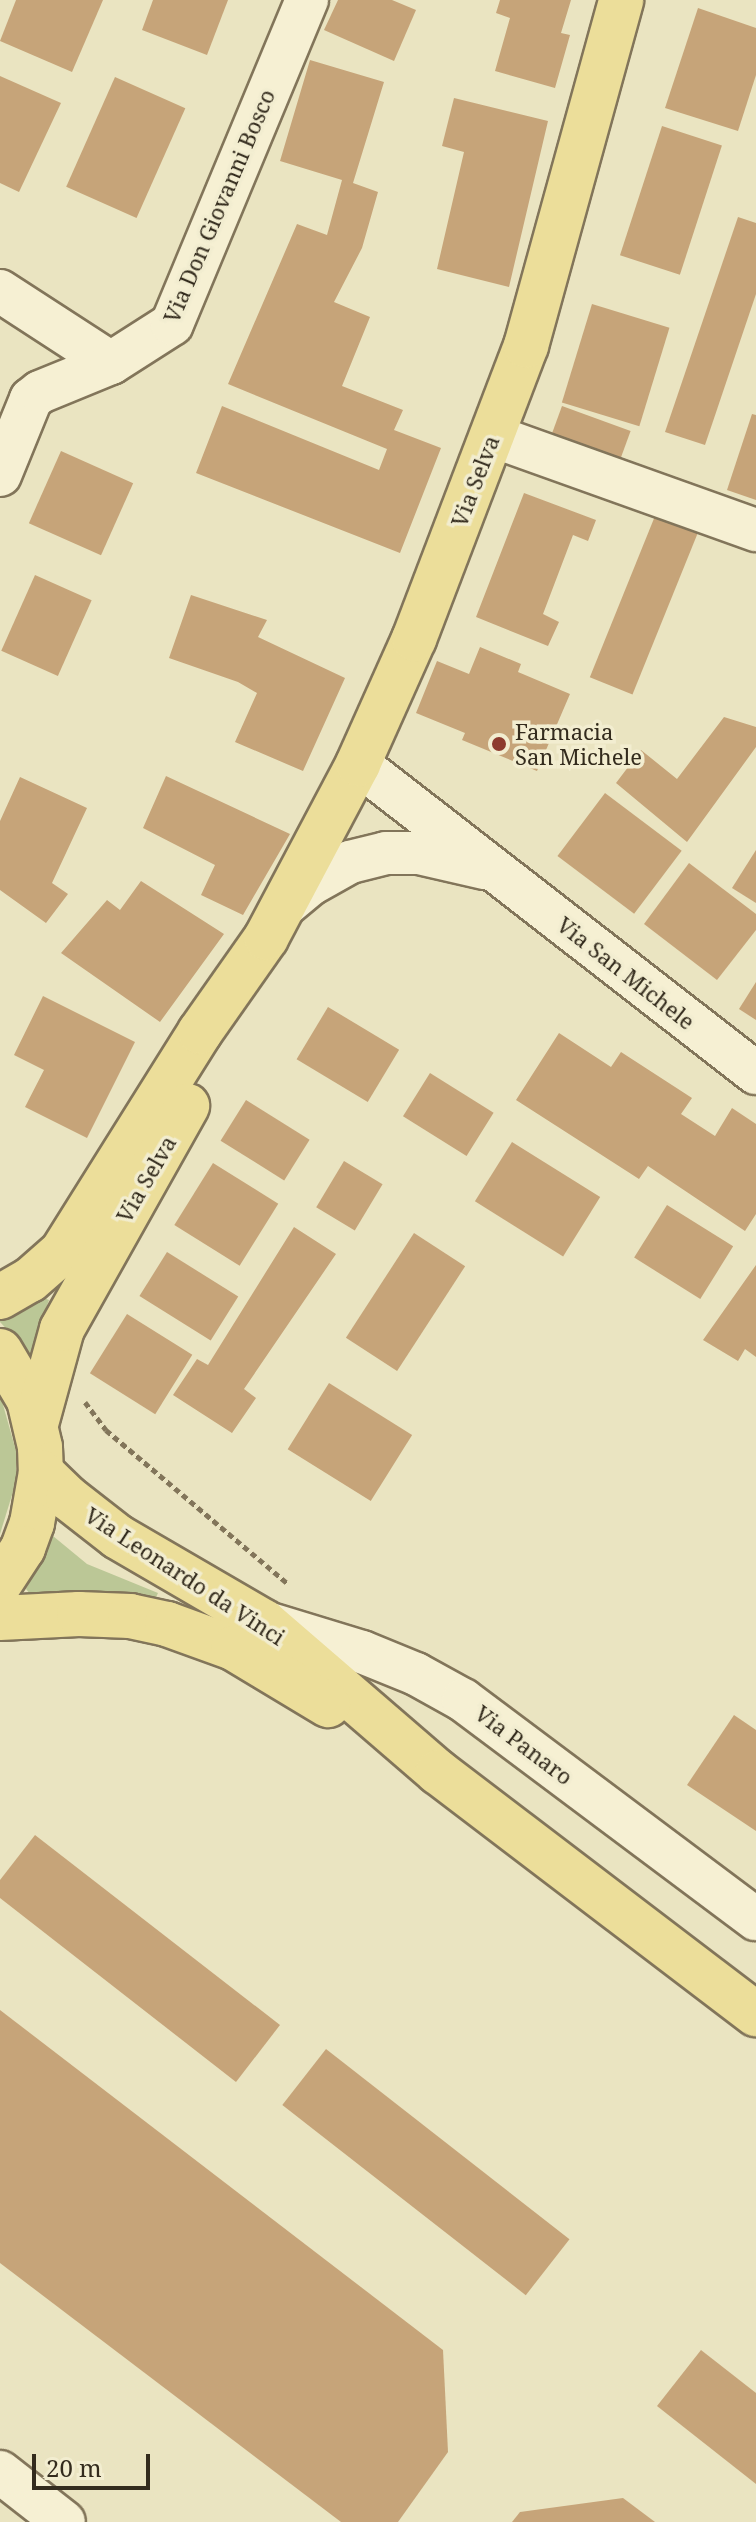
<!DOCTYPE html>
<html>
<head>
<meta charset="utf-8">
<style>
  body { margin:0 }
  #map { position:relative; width:756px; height:2522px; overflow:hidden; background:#eae4c1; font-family:"Noto Serif",serif }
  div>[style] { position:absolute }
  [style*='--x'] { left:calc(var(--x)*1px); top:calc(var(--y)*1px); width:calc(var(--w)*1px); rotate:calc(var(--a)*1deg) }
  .green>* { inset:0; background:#bbc796 }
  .building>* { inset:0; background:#c6a479; transform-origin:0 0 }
  .path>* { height:5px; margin-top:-2.5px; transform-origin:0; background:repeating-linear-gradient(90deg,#82755a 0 6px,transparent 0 10px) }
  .roads { filter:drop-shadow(2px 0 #82755a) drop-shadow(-2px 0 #82755a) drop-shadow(0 2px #82755a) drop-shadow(0 -2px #82755a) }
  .minor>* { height:42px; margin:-21px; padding:0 21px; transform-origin:21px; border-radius:21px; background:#f6f0d3 }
  .major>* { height:44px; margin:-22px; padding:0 22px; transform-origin:22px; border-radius:22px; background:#ecde9a }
  .dots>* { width:22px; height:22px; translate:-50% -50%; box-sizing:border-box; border:4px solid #f2edd0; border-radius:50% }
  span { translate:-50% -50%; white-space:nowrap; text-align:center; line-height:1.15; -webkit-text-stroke:7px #f2edd0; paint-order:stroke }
  .street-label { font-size:22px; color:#332b1d }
  .poi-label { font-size:22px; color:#332b1d }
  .left { translate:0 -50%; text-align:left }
  .scale { position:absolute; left:32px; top:2454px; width:118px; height:36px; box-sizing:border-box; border:4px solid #332b1d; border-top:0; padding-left:10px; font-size:24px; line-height:28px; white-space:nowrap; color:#332b1d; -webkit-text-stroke:6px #f2edd0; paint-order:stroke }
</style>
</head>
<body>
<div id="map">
  <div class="green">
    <i style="clip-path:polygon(39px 1296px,49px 1300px,30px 1354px,0 1322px,0 1315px)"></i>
    <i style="clip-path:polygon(0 1394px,16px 1451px,16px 1482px,0 1534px)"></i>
    <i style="clip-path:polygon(53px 1536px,87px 1564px,158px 1593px,152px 1606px,34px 1599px,26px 1589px)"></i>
  </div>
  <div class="building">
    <i style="clip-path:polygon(16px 0,103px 0,72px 72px,0 41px)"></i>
    <i style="clip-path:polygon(153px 0,228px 0,207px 55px,142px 30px)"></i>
    <i style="clip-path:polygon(338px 0,392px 0,416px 10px,394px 61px,324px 30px)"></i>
    <i style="clip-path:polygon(500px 0,571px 0,561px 33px,570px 35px,555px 88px,495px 71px,510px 18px,496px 13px)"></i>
    <i style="clip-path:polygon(698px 8px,756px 28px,756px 75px,738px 131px,665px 108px)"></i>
    <i style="clip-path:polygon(310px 60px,384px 82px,353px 183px,378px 192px,362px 248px,334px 302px,370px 317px,342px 386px,403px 410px,394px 430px,441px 448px,400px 553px,196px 473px,222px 406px,379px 470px,387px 449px,228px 384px,297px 224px,327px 235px,342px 180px,280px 161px)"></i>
    <i style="clip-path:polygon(0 76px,61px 103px,19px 192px,0 183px)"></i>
    <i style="left:115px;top:77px;width:77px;height:120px;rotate:24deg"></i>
    <i style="clip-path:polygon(454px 98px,548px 121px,509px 287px,437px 269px,464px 152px,442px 146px)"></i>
    <i style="left:662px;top:126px;width:63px;height:136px;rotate:18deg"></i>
    <i style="clip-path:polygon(738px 217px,756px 223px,756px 294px,705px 445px,665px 432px)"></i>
    <i style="left:592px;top:304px;width:81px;height:103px;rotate:17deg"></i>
    <i style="left:562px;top:406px;width:73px;height:45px;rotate:20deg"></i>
    <i style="clip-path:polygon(752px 414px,756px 415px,756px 500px,727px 490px)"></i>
    <i style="left:61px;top:451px;width:79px;height:79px;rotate:24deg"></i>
    <i style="clip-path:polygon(524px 493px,596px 520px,588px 541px,573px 535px,543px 614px,559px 622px,548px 646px,476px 617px)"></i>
    <i style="left:655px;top:516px;width:46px;height:174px;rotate:22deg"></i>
    <i style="left:35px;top:575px;width:62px;height:83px;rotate:24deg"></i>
    <i style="clip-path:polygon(191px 595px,267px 620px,258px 637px,345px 678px,303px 771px,235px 742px,257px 693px,238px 682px,169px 658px)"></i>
    <i style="clip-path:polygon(480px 647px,521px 664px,518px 672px,570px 694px,537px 771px,462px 740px,465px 733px,416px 713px,437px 661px,469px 674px)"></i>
    <i style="clip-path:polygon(724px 717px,756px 727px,756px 747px,687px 842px,616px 783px,641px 750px,677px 779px)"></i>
    <i style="clip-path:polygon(166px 776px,290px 834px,243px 915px,201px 895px,215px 865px,143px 828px)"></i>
    <i style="clip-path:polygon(20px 777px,87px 808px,52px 883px,68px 894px,46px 923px,0 890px,0 821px)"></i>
    <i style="left:605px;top:793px;width:96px;height:79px;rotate:37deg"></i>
    <i style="clip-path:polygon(756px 850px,756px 903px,732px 888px)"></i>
    <i style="clip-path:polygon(689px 863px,756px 914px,756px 930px,717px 980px,644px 924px)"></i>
    <i style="clip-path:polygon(141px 881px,224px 934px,160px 1022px,61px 953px,107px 900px,120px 910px)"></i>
    <i style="clip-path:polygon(756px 982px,756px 1020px,739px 1009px)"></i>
    <i style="clip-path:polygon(43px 996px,135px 1042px,87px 1138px,25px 1107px,44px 1070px,14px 1055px)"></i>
    <i style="left:328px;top:1007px;width:83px;height:61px;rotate:31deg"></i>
    <i style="clip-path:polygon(559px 1033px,611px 1067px,621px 1052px,692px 1098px,681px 1114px,715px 1136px,732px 1108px,756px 1124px,756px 1214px,745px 1231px,648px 1166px,639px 1179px,516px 1100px)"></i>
    <i style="left:430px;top:1073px;width:75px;height:51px;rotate:32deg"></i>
    <i style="left:246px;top:1100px;width:75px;height:48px;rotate:32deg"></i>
    <i style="left:512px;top:1142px;width:104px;height:70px;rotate:32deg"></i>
    <i style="left:344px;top:1161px;width:45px;height:54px;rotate:31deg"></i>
    <i style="left:213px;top:1163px;width:77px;height:73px;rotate:32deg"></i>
    <i style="left:667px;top:1205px;width:78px;height:62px;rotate:32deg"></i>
    <i style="clip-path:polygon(294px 1227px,336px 1254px,244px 1389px,256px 1398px,232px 1433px,173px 1395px,197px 1359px,208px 1365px)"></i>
    <i style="left:414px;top:1233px;width:61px;height:125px;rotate:33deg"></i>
    <i style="left:167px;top:1252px;width:84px;height:52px;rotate:32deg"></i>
    <i style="clip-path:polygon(756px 1265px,756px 1357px,745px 1349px,738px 1361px,703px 1340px)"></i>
    <i style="left:127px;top:1314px;width:77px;height:70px;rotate:32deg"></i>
    <i style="left:329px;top:1383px;width:98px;height:78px;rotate:32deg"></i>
    <i style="clip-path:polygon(734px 1715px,756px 1730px,756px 1831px,687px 1785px)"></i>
    <i style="clip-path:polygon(35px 1835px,280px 2025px,236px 2082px,0 1898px,0 1880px)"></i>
    <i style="clip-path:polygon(0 2010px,443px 2350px,448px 2452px,398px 2522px,341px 2522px,0 2263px)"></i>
    <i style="left:326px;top:2049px;width:309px;height:71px;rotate:38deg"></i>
    <i style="clip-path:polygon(701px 2350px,756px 2393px,756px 2484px,657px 2406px)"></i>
    <i style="clip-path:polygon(623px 2498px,655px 2522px,512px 2522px,520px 2512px)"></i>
  </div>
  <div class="path">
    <i style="--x:85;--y:1402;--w:35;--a:53"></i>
    <i style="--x:106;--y:1430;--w:238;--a:40.2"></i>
  </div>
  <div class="roads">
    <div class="minor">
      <i style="--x:0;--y:291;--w:132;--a:33"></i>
      <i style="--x:493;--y:436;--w:279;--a:19.7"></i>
      <i style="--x:0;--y:475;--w:82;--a:-67.8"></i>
      <i style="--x:31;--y:399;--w:11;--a:-38"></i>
      <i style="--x:40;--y:392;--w:77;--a:-22.2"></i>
      <i style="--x:111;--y:363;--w:72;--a:-32.6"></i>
      <i style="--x:172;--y:324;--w:351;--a:-67.4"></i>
      <i style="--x:358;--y:764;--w:504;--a:37.83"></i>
      <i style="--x:282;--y:908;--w:38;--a:-40"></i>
      <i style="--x:311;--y:884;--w:45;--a:-29.4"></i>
      <i style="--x:350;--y:862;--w:37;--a:-14"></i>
      <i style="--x:386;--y:853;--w:33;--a:0"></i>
      <i style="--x:419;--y:853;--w:67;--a:13"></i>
      <i style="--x:264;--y:1622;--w:102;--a:17"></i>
      <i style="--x:362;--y:1652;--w:58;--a:22.2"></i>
      <i style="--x:416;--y:1674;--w:54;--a:29"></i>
      <i style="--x:463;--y:1700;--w:366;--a:36.8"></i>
      <i style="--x:0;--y:2472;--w:81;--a:38"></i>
    </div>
    <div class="major">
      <i style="--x:0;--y:1297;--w:34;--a:-30"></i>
      <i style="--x:30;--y:1280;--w:43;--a:-41.2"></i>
      <i style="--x:62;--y:1252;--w:260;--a:-57.9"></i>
      <i style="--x:200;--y:1032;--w:115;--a:-54.9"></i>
      <i style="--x:266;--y:938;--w:197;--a:-62.1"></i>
      <i style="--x:358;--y:764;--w:137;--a:-65.9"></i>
      <i style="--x:414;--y:639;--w:314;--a:-69.1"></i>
      <i style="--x:526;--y:346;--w:359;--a:-74.6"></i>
      <i style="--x:0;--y:1351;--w:57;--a:59.4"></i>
      <i style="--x:29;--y:1400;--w:48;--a:76.8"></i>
      <i style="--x:40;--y:1447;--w:25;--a:88"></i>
      <i style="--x:41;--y:1472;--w:52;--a:100"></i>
      <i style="--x:32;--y:1523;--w:27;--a:110"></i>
      <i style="--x:23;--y:1548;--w:42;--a:123.3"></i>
      <i style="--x:36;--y:1424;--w:98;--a:-74.7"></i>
      <i style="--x:62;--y:1329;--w:256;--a:-60.7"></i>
      <i style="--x:41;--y:1472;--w:37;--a:44"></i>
      <i style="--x:68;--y:1498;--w:63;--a:38"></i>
      <i style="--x:118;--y:1537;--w:169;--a:30.2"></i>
      <i style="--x:264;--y:1622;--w:230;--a:40.8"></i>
      <i style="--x:438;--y:1772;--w:400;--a:37.3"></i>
      <i style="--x:0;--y:1618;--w:79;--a:-2.9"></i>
      <i style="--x:79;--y:1614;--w:51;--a:2.2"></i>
      <i style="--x:130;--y:1616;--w:38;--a:12"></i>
      <i style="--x:167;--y:1624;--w:70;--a:20"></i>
      <i style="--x:233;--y:1648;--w:111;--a:31"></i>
    </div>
  </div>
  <div class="dots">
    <i style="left:499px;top:744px;background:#8d3b2e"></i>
  </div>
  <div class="street-label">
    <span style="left:219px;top:206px;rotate:-67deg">Via Don Giovanni Bosco</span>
    <span style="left:475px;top:481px;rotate:-69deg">Via Selva</span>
    <span style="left:626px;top:973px;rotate:38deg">Via San Michele</span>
    <span style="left:146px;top:1179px;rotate:-60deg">Via Selva</span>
    <span style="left:185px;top:1576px;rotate:33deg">Via Leonardo da Vinci</span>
    <span style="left:524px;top:1745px;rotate:37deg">Via Panaro</span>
  </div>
  <div class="poi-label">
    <span class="left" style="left:515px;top:744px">Farmacia<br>San Michele</span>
  </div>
  <div class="scale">20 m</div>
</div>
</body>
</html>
